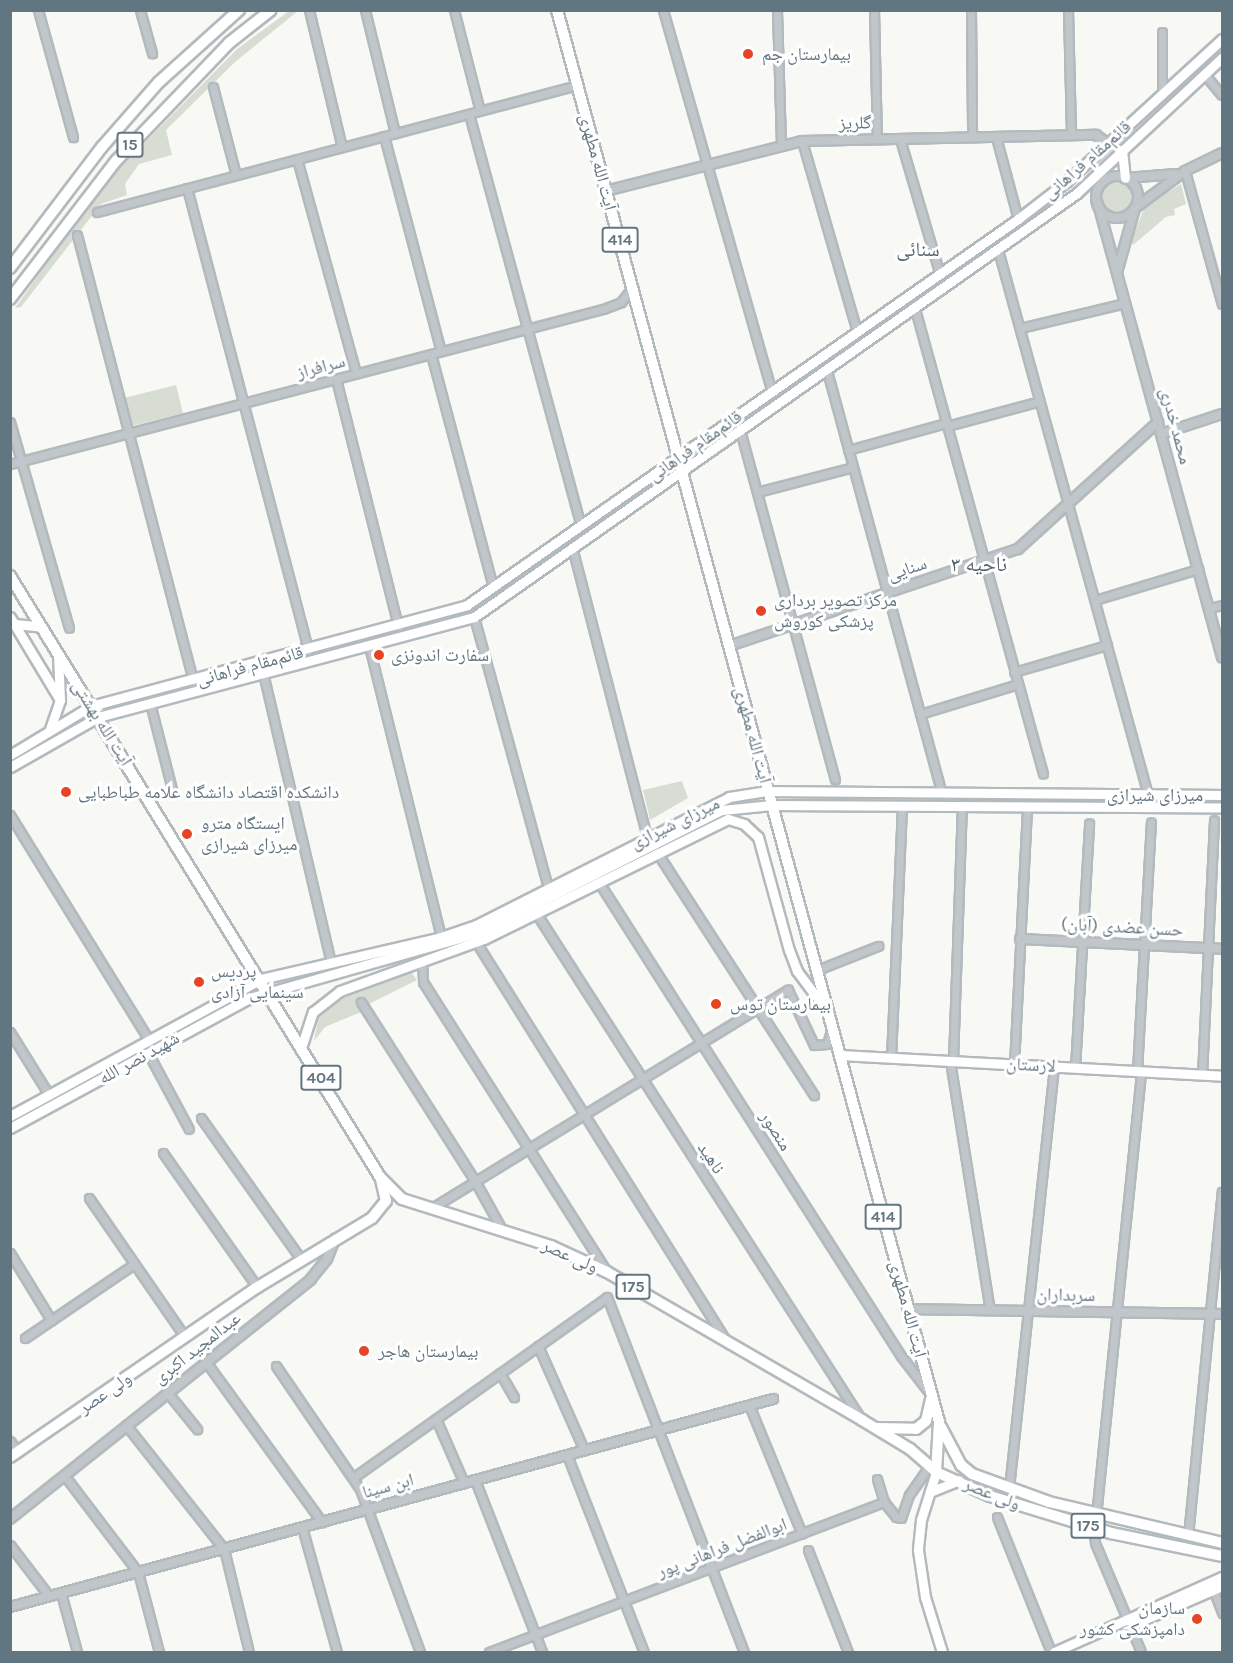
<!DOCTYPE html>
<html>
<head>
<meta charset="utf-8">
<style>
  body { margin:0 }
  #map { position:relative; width:1233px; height:1663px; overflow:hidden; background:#f8f8f5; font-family:Karla,"Noto Naskh Arabic",sans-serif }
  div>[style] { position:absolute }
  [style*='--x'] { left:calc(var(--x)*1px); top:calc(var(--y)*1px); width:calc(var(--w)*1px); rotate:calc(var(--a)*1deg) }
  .green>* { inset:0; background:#d8ddd4; transform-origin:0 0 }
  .round { border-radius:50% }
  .roads { filter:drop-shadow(2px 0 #b3babe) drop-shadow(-2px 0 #b3babe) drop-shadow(0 2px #b3babe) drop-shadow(0 -2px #b3babe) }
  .minor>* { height:7px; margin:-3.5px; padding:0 3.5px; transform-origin:3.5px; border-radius:3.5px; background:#c0c6c9 }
  .tertiary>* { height:8px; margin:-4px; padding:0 4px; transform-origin:4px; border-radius:4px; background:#c0c6c9 }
  .tertiary>.ring { margin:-4px; padding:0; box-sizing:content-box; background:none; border:8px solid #c0c6c9; border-radius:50% }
  .secondary>* { height:9px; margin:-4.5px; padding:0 4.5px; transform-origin:4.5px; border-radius:4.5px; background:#fff }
  .primary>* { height:10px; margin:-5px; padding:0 5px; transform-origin:5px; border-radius:5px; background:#fff }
  .trunk>* { height:10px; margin:-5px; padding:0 5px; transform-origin:5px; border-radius:5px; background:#fff }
  .dots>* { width:16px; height:16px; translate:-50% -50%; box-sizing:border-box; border:3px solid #fff; border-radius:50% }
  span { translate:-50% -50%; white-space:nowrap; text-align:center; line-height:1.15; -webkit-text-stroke:6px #fff; paint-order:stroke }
  .shield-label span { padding:2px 4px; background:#fff; border:2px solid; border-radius:4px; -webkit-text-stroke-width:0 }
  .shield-label { font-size:16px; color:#627681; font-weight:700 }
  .poi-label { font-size:18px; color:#627681 }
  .left { translate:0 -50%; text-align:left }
  .right { translate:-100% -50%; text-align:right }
  .street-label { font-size:18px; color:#627681 }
  .neighbourhood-label { font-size:20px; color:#54636c }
  .quarter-label { font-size:21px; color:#54636c }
  .frame { position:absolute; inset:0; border:12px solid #627681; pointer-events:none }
</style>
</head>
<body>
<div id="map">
  <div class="green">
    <i style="clip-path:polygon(289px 11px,298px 11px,235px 62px,166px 130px,172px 155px,139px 164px,125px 184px,127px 195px,101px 204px,21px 307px,15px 308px,100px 188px,237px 49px)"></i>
    <i class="round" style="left:1101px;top:181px;width:34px;height:34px"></i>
    <i style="clip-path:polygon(1181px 184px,1186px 204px,1174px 209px,1175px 215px,1166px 217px,1133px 245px,1131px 241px,1145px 206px)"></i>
    <i style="left:176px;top:385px;width:29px;height:52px;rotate:76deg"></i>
    <i style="clip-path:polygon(682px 781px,688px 798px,650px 820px,643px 790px)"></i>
    <i style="clip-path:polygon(410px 970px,417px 980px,367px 1005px,364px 1000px,358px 1003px,361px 1012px,325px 1027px,314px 1041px,319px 1014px,334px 1002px)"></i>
  </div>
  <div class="roads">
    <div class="minor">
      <i style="--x:38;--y:10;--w:132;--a:74.6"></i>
      <i style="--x:140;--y:10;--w:45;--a:74.4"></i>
      <i style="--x:309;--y:10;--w:141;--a:76.5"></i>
      <i style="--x:365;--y:10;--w:127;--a:76.3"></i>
      <i style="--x:454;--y:10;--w:104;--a:75.6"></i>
      <i style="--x:663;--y:10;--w:398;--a:74.1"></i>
      <i style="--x:777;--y:10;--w:136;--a:88.3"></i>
      <i style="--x:874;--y:10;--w:129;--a:88.7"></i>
      <i style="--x:971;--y:10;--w:127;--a:89.5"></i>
      <i style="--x:1068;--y:10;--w:125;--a:88.6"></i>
      <i style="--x:1205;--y:75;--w:26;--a:50"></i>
      <i style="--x:213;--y:87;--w:91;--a:75.4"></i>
      <i style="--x:1162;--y:94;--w:62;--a:-90"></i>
      <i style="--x:469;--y:114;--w:426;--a:74.8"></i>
      <i style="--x:384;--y:136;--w:222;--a:75.2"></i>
      <i style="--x:996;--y:137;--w:85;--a:75"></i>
      <i style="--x:900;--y:139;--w:142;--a:73.6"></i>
      <i style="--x:802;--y:141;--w:199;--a:73.9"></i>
      <i style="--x:297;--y:159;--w:222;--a:74.6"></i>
      <i style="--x:1185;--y:171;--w:138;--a:74.5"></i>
      <i style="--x:187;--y:188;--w:478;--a:75.3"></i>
      <i style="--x:97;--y:212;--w:497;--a:-14.8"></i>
      <i style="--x:77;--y:235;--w:461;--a:75.4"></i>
      <i style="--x:998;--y:250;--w:565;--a:74.61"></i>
      <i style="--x:915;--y:309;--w:482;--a:74.6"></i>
      <i style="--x:1020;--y:328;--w:108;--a:-13.4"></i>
      <i style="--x:431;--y:354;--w:241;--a:75.1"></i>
      <i style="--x:827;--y:371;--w:436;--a:74.8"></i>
      <i style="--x:336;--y:379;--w:255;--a:75.9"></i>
      <i style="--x:10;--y:422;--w:214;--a:74"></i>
      <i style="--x:947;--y:426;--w:96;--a:-15"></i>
      <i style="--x:740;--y:430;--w:362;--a:74.8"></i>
      <i style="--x:848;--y:450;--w:102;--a:-15.4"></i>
      <i style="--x:10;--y:464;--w:613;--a:-14.65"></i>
      <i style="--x:603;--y:309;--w:19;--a:-21"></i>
      <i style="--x:621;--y:302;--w:18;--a:-52"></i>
      <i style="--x:757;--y:492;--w:99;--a:-14.6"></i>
      <i style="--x:572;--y:547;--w:299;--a:75.5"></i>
      <i style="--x:1095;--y:600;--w:108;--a:-16.8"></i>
      <i style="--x:1209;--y:608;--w:13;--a:-13"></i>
      <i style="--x:474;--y:617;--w:281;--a:74.7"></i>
      <i style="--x:369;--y:646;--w:300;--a:76.1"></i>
      <i style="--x:1014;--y:672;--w:97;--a:-16.2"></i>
      <i style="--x:263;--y:673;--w:299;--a:76.8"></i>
      <i style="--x:150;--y:703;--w:93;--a:75.7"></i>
      <i style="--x:920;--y:714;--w:102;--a:-17"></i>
      <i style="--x:10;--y:815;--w:264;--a:58.3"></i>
      <i style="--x:656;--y:851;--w:291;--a:57.1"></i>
      <i style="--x:598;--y:881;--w:563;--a:57.47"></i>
      <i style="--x:901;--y:1356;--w:44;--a:52.4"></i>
      <i style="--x:536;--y:913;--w:598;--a:57.29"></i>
      <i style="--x:476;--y:942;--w:467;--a:57.9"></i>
      <i style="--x:422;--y:961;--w:21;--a:87"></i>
      <i style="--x:423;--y:982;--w:341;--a:57.6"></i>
      <i style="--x:817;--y:970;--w:66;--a:-21.5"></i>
      <i style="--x:361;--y:1002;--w:212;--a:57.5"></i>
      <i style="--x:475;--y:1181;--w:54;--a:61"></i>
      <i style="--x:10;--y:1032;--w:74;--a:58.2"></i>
      <i style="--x:148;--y:1053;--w:86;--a:61.7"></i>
      <i style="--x:891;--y:1058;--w:252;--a:-87.5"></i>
      <i style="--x:950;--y:1061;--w:252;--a:80.9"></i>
      <i style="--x:953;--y:1061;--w:254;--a:-88"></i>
      <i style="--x:1014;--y:1065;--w:258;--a:-87.1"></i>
      <i style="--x:1075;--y:1068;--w:245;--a:-86.7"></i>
      <i style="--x:1137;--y:1071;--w:249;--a:-86.8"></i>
      <i style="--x:1202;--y:1075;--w:255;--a:-87.3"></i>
      <i style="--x:201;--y:1118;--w:173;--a:54.7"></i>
      <i style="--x:163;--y:1153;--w:165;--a:54.9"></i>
      <i style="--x:89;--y:1198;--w:169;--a:55.4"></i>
      <i style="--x:430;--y:1209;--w:420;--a:-31.5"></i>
      <i style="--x:788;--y:990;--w:61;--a:64.7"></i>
      <i style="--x:814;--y:1045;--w:13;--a:-4"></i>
      <i style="--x:827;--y:1044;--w:17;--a:-73"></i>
      <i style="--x:10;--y:1253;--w:79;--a:58.5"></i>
      <i style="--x:25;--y:1338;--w:132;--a:-34.2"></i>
      <i style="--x:538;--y:1346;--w:114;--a:66.1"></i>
      <i style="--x:206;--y:1362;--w:198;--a:54.1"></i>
      <i style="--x:276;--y:1366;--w:149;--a:55.7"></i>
      <i style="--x:360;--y:1489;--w:174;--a:69.8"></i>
      <i style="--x:500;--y:1373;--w:28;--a:60"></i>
      <i style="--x:167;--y:1392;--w:48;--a:51"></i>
      <i style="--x:749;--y:1405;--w:139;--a:67.7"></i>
      <i style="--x:436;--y:1419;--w:70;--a:66.4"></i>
      <i style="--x:126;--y:1425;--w:158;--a:51.7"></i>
      <i style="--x:224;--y:1549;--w:106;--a:76.4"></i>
      <i style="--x:10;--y:1441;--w:14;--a:54"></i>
      <i style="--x:567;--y:1455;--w:212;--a:68.7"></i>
      <i style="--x:64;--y:1475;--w:122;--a:52.7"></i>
      <i style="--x:138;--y:1572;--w:83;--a:75.3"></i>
      <i style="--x:354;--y:1477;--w:310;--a:-35.4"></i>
      <i style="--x:607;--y:1297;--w:381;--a:68.9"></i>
      <i style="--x:877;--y:1479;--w:24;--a:73"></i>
      <i style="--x:475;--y:1480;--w:185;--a:68.7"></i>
      <i style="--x:1009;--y:1488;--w:423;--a:-83.9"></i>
      <i style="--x:884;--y:1502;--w:19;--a:51"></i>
      <i style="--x:896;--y:1517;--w:5;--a:11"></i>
      <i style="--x:901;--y:1518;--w:24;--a:-71"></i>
      <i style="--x:909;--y:1495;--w:35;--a:-55"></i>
      <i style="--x:1096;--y:1516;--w:447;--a:-84.2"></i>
      <i style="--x:997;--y:1517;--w:145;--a:68.2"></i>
      <i style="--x:302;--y:1527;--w:130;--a:74.4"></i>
      <i style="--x:1093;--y:1528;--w:15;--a:82"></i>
      <i style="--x:1095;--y:1543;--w:118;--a:67.1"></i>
      <i style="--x:1188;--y:1536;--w:346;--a:-84.4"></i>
      <i style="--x:10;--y:1545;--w:64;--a:52.6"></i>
      <i style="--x:808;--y:1550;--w:110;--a:68.6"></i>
      <i style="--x:1213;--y:1589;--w:26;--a:69"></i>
      <i style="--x:61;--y:1593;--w:61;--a:74.8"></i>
      <i style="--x:489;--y:1652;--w:423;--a:-20.8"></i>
    </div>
    <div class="tertiary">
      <i class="ring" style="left:1096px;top:176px;width:34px;height:34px"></i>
      <i style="--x:1126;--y:178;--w:50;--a:-4.6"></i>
      <i style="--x:606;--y:191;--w:202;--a:-14.3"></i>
      <i style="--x:802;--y:141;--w:294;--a:-1.2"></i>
      <i style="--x:1096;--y:135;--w:14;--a:36"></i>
      <i style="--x:1098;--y:204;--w:470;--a:74.7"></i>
      <i style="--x:1118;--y:269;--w:63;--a:-74.4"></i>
      <i style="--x:1135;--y:208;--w:62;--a:-36.5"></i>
      <i style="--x:1185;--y:171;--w:41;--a:-25.9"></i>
      <i style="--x:1161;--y:434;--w:64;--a:-18.2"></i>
      <i style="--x:729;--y:646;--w:305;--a:-18.6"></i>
      <i style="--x:1018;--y:549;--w:189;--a:-42.2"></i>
      <i style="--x:1020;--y:939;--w:202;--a:2.8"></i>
      <i style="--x:908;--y:1309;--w:314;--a:0.9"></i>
      <i style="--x:10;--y:1519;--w:384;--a:-38.5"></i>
      <i style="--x:310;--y:1280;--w:27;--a:-51"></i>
      <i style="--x:327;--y:1259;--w:22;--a:-68"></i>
      <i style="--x:10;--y:1607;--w:791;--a:-15.25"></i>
    </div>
    <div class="secondary">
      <i style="--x:1122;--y:150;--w:28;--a:84"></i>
      <i style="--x:10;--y:617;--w:97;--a:58.9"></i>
      <i style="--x:15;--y:624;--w:27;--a:6"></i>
      <i style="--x:50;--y:729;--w:31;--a:-71"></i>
      <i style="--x:60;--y:700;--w:46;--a:-92.5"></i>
      <i style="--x:10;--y:755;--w:95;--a:-31.2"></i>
      <i style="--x:91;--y:706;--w:389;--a:-15"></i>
      <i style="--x:467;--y:605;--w:673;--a:-35.01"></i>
      <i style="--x:1018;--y:219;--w:62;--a:-37.8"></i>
      <i style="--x:1067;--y:181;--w:210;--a:-42.5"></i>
      <i style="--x:10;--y:767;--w:101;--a:-29.6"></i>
      <i style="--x:98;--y:717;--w:389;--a:-14.9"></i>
      <i style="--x:474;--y:617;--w:737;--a:-35.11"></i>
      <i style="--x:1077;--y:193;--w:198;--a:-43"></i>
      <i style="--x:302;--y:1045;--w:35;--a:-72"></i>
      <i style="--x:313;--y:1012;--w:34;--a:-38"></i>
      <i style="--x:340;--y:991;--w:153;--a:-19.9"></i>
      <i style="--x:484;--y:939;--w:272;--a:-26.2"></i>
      <i style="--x:728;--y:819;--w:17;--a:17"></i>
      <i style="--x:744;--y:824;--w:19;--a:43"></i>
      <i style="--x:758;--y:837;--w:117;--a:74.7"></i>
      <i style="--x:789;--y:950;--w:22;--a:69"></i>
      <i style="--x:797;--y:971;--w:50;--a:53.1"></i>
      <i style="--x:840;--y:1055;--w:383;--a:3.1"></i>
      <i style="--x:10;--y:1116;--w:286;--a:-28.6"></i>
      <i style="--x:261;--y:979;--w:185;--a:-13.1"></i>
      <i style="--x:441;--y:937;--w:37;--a:-19"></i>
      <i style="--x:476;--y:925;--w:284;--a:-26.8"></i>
      <i style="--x:729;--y:797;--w:39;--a:-9"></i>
      <i style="--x:768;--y:791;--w:454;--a:0.5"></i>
      <i style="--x:10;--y:1128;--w:272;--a:-28.5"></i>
      <i style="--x:249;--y:998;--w:240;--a:-15.9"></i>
      <i style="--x:480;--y:932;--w:271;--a:-26.8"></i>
      <i style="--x:722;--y:810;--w:50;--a:-5.7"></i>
      <i style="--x:772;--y:805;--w:450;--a:0.3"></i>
      <i style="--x:936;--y:1472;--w:50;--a:107.4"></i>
      <i style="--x:921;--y:1520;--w:30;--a:96"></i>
      <i style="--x:918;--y:1550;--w:48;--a:81.5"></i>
      <i style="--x:925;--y:1597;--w:58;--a:72.8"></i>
      <i style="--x:930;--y:1492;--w:31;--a:-22"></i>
      <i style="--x:1129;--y:1620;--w:9;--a:13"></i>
      <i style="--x:1138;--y:1622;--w:91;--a:-23.2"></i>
      <i style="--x:1054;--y:1652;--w:184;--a:-24.1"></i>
    </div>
    <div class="primary">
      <i style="--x:557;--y:10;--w:1463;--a:74.86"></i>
      <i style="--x:939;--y:1422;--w:50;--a:93.4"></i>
      <i style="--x:10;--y:576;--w:706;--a:58.38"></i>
      <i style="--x:380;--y:1177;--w:31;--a:45"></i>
      <i style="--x:402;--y:1199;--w:156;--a:17.5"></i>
      <i style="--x:551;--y:1246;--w:62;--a:24.9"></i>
      <i style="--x:607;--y:1272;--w:295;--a:30.1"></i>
      <i style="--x:862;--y:1420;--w:56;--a:31.1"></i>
      <i style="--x:910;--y:1449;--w:35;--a:41"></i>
      <i style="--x:936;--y:1472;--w:59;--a:24"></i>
      <i style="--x:990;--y:1496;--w:127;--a:17"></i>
      <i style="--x:1111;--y:1533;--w:113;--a:11.7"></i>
      <i style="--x:941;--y:1427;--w:43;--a:62.2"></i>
      <i style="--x:961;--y:1465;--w:14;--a:39"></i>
      <i style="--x:972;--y:1474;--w:82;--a:20"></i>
      <i style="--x:1049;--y:1502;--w:178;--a:13.3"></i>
      <i style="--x:877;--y:1428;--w:39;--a:1"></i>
      <i style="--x:916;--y:1429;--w:13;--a:-39"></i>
      <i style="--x:926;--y:1421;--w:23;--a:-77"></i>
      <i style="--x:10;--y:1457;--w:298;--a:-34.5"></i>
      <i style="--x:256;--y:1288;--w:135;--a:-31.1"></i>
      <i style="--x:372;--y:1218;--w:22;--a:-51"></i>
      <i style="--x:386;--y:1201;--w:22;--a:-103"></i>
    </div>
    <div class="trunk">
      <i style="--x:10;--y:268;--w:152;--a:-52.8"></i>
      <i style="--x:102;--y:147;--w:86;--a:-48.8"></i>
      <i style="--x:159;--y:82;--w:108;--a:-42"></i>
      <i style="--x:10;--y:299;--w:174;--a:-52.5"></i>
      <i style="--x:116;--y:161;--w:163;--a:-46.2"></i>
      <i style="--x:229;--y:43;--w:53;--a:-38.2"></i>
    </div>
  </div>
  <div class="dots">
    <i style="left:748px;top:54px;background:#e74425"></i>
    <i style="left:761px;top:611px;background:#e74425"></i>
    <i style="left:379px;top:655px;background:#e74425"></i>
    <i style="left:66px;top:792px;background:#e74425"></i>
    <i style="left:187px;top:834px;background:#e74425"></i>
    <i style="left:199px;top:982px;background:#e74425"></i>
    <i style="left:716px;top:1004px;background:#e74425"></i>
    <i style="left:364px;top:1351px;background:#e74425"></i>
    <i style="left:1197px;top:1619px;background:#e74425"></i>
  </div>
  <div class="shield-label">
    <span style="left:130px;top:145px">15</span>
    <span style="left:620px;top:240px">414</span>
    <span style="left:321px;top:1078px">404</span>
    <span style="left:883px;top:1217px">414</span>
    <span style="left:633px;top:1287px">175</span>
    <span style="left:1088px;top:1526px">175</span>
  </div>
  <div class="poi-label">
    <span class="left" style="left:762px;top:54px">بیمارستان جم</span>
    <span class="left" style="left:774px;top:611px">مرکز تصویر برداری<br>پزشکی کوروش</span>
    <span class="left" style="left:391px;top:655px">سفارت اندونزی</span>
    <span class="left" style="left:78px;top:792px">دانشکده اقتصاد دانشگاه علامه طباطبایی</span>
    <span class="left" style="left:201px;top:834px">ایستگاه مترو<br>میرزای شیرازی</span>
    <span class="left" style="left:211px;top:982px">پردیس<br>سینمایی آزادی</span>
    <span class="left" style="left:730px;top:1004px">بیمارستان توس</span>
    <span class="left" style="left:378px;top:1351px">بیمارستان هاجر</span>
    <span class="right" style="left:1185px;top:1619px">سازمان<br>دامپزشکی کشور</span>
  </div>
  <div class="street-label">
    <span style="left:855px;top:123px;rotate:-1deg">گلریز</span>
    <span style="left:1087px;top:160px;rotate:-41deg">قائم‌مقام فراهانی</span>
    <span style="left:598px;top:162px;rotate:75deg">آیت الله مطهری</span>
    <span style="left:321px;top:367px;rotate:-15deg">سرافراز</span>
    <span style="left:1176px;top:426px;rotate:75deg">محمد خدری</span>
    <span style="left:695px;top:446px;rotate:-35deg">قائم‌مقام فراهانی</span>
    <span style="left:907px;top:569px;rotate:-19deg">سنایی</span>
    <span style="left:250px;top:666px;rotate:-15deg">قائم‌مقام فراهانی</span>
    <span style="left:102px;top:723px;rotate:58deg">آیت الله بهشتی</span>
    <span style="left:753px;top:735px;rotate:75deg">آیت الله مطهری</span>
    <span style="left:1155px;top:795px">میرزای شیرازی</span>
    <span style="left:675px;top:823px;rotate:-26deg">میرزای شیرازی</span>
    <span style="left:1122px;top:927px;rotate:3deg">حسن عضدی (آبان)</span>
    <span style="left:139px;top:1058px;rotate:-29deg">شهید نصر الله</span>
    <span style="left:1031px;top:1065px;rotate:3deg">لارستان</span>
    <span style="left:776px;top:1131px;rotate:58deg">منصور</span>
    <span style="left:711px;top:1158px;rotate:57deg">ناهید</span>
    <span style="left:570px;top:1256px;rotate:24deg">ولی عصر</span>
    <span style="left:1066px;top:1295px;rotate:1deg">سربداران</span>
    <span style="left:908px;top:1309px;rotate:75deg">آیت الله مطهری</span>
    <span style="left:197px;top:1348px;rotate:-38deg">عبدالمجید اکبری</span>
    <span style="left:105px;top:1393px;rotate:-34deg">ولی عصر</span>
    <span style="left:388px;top:1486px;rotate:-15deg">ابن سینا</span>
    <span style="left:992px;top:1494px;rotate:22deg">ولی عصر</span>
    <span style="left:722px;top:1548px;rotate:-21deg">ابوالفضل فراهانی پور</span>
  </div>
  <div class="neighbourhood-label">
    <span style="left:918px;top:249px">سنائی</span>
  </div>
  <div class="quarter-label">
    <span style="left:979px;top:564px">ناحیه ۳</span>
  </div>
  <div class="frame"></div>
</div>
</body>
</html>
